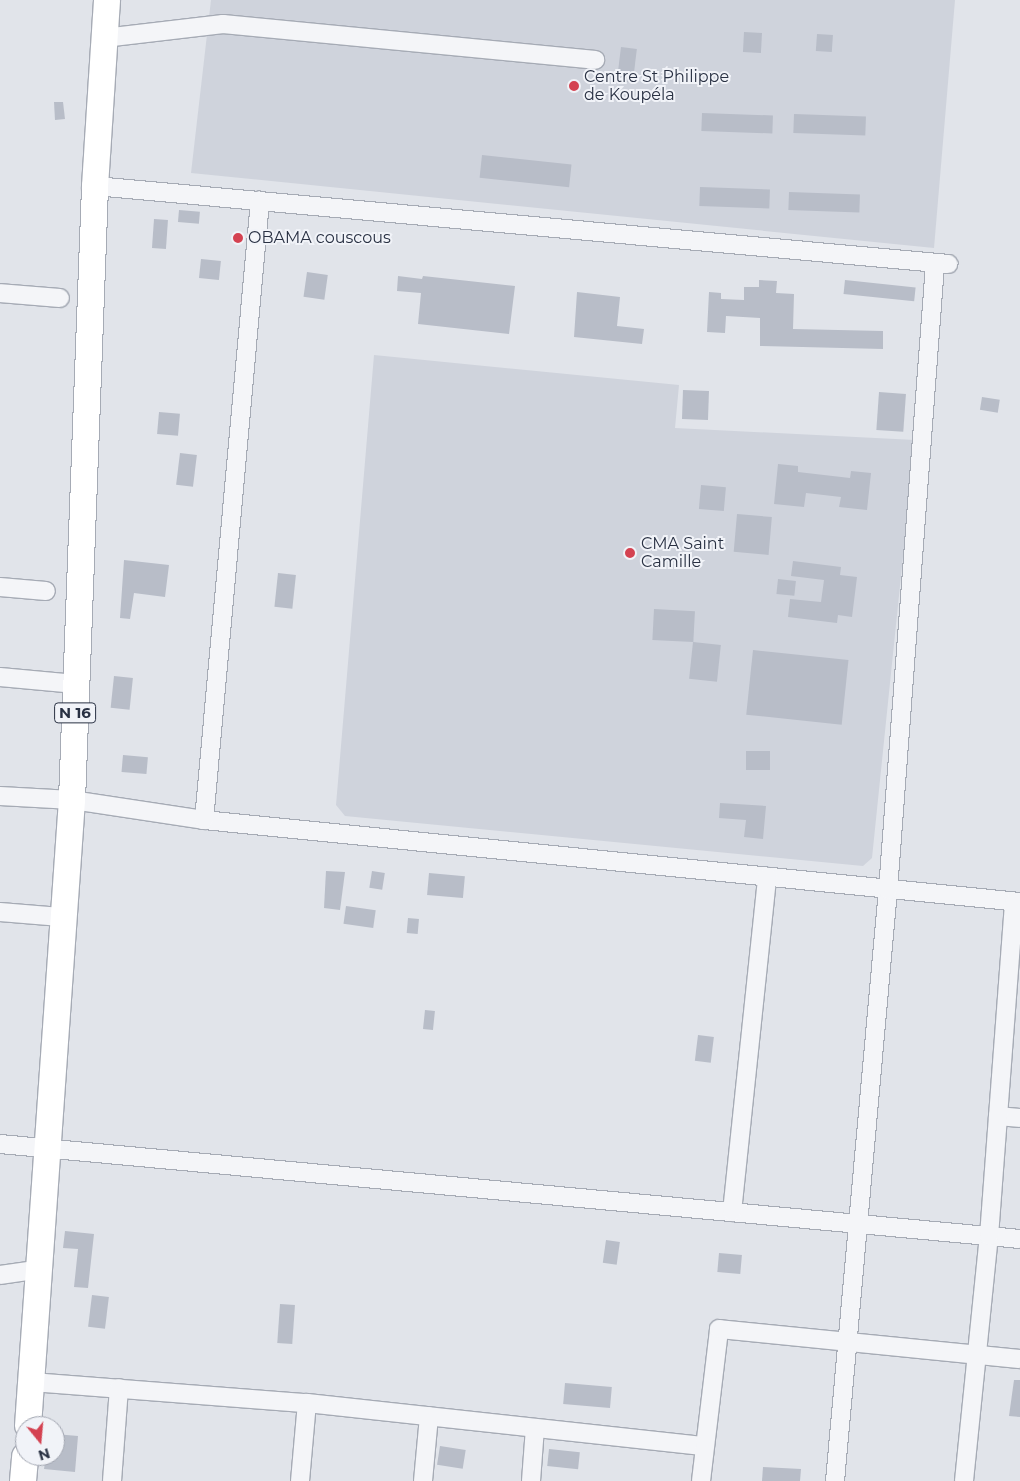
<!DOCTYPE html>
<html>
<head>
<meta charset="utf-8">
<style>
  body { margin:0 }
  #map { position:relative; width:1020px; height:1481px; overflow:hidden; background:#e1e4ea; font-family:Montserrat,sans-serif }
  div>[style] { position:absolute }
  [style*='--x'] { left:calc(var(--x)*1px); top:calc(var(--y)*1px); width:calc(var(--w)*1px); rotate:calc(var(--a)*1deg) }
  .built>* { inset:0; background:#cfd3dc }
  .building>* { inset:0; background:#b8bdc8; transform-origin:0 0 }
  .roads { filter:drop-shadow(1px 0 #a6abb5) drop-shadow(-1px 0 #a6abb5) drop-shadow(0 1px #a6abb5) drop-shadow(0 -1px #a6abb5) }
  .minor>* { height:18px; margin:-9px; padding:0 9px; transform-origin:9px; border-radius:9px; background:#f4f5f8 }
  .highway>* { height:26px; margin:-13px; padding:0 13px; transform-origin:13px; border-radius:13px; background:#fff }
  .dots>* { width:14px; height:14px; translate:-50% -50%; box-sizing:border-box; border:2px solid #f1f3f8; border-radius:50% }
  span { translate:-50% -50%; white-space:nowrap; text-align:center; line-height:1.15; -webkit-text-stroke:4px #f1f3f8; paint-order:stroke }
  .shield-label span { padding:1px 4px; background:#f1f3f8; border:1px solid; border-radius:4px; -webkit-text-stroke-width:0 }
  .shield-label { font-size:15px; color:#293143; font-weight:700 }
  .poi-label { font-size:16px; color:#293143 }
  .left { translate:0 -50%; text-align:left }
  .north { position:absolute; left:15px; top:1416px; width:50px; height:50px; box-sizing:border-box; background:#f1f3f8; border:1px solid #a1a5b0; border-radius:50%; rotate:163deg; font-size:14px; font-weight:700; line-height:20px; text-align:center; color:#293143 }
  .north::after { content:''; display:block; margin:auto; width:18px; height:22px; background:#d44251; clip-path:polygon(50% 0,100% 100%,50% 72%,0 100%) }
</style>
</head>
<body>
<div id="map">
  <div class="built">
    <i style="clip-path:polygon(211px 0,955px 0,934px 248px,191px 173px)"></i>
    <i style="clip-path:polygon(374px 355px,679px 385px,675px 428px,915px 440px,872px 858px,863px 866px,345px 816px,336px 805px)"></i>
  </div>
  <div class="building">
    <i style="left:744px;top:32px;width:18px;height:20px;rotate:3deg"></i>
    <i style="left:817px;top:34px;width:16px;height:17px;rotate:4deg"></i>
    <i style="left:621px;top:47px;width:16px;height:34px;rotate:7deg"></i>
    <i style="clip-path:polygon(54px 102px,63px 102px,65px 119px,55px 120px)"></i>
    <i style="left:702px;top:113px;width:71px;height:18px;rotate:2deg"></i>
    <i style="left:794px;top:114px;width:72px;height:19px;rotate:2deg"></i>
    <i style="left:482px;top:155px;width:90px;height:23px;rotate:6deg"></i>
    <i style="left:700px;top:187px;width:70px;height:19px;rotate:2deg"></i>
    <i style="left:789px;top:192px;width:71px;height:18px;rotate:2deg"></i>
    <i style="left:179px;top:210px;width:21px;height:12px;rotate:5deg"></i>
    <i style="left:154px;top:219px;width:14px;height:29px;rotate:4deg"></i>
    <i style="left:201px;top:259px;width:20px;height:19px;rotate:6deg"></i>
    <i style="left:307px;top:272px;width:21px;height:25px;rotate:8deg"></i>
    <i style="clip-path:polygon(398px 276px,422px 279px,423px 276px,515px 286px,509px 334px,418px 324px,421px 293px,397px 291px)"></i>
    <i style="clip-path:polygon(759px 280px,777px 281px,776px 293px,794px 294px,793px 329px,883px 331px,883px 349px,760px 346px,760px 318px,726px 316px,725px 333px,707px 332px,709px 292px,721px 293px,721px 299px,744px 300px,744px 287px,759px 287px)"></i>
    <i style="left:845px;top:280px;width:71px;height:14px;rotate:6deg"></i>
    <i style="clip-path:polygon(577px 292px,620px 297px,617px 326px,644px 329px,642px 344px,574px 337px)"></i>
    <i style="left:683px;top:390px;width:26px;height:29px;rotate:2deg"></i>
    <i style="left:879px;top:392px;width:27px;height:38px;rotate:4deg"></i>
    <i style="left:982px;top:397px;width:18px;height:13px;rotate:9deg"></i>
    <i style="left:159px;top:412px;width:21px;height:22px;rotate:5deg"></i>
    <i style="left:180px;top:453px;width:17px;height:32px;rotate:7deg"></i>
    <i style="clip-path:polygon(778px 464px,798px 466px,798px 472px,850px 478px,851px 471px,871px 473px,867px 510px,839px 507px,841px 497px,806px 493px,804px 507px,774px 504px)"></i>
    <i style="left:701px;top:485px;width:25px;height:24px;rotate:5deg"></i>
    <i style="left:737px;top:514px;width:35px;height:38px;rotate:5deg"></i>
    <i style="clip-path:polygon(124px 560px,169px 565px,165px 597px,134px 593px,130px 619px,120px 618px)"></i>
    <i style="clip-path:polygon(793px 561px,841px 567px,840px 575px,857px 577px,852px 617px,838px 615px,837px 623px,788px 617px,790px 599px,821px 602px,824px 580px,791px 576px)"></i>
    <i style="left:278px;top:573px;width:18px;height:34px;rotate:6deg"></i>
    <i style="left:778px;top:579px;width:18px;height:15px;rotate:6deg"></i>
    <i style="left:654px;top:609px;width:41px;height:31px;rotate:3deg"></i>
    <i style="left:693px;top:642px;width:28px;height:37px;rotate:6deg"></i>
    <i style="left:753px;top:650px;width:96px;height:65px;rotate:6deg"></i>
    <i style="left:114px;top:676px;width:19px;height:32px;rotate:6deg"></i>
    <i style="left:746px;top:751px;width:24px;height:19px"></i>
    <i style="left:123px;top:755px;width:25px;height:17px;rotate:5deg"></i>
    <i style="clip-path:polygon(720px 803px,766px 806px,763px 839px,744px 837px,746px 820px,719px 818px)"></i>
    <i style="clip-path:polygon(326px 871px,345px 872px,340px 910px,324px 908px)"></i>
    <i style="left:372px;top:871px;width:13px;height:17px;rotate:9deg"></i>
    <i style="left:429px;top:873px;width:36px;height:22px;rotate:5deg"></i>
    <i style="left:346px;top:906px;width:30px;height:18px;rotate:8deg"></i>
    <i style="left:408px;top:918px;width:11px;height:15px;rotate:5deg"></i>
    <i style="left:425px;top:1010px;width:10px;height:19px;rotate:6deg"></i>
    <i style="left:698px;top:1035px;width:16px;height:26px;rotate:7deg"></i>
    <i style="clip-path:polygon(65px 1231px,94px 1234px,88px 1288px,74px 1287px,78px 1249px,63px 1248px)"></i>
    <i style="left:606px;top:1240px;width:14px;height:23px;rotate:8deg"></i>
    <i style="left:719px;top:1253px;width:23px;height:19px;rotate:5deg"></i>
    <i style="left:92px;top:1295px;width:17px;height:32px;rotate:7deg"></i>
    <i style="left:280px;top:1304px;width:15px;height:39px;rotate:4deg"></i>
    <i style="clip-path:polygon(1014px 1380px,1020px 1380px,1020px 1417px,1009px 1416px)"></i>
    <i style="left:565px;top:1383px;width:47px;height:21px;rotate:5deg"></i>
    <i style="clip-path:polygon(55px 1434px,78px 1436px,75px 1472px,44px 1469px,46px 1456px,55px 1456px)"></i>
    <i style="left:440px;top:1446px;width:26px;height:19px;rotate:9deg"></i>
    <i style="left:549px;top:1449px;width:31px;height:17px;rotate:6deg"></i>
    <i style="clip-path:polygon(763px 1467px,801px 1469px,800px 1481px,762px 1481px)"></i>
  </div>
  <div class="roads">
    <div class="minor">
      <i style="--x:104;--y:38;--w:120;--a:-6.7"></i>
      <i style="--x:223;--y:24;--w:374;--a:5.5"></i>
      <i style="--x:95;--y:186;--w:857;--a:5.22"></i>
      <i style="--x:0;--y:293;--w:60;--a:4.8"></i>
      <i style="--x:0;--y:587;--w:46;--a:5"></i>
      <i style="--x:0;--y:677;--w:76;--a:5.3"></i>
      <i style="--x:0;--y:796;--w:72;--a:3.2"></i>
      <i style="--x:72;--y:800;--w:134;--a:8.6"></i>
      <i style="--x:204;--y:820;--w:820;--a:5.74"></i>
      <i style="--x:204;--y:820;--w:622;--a:-84.83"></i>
      <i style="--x:0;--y:912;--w:61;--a:4.7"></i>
      <i style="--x:998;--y:1116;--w:22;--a:5"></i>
      <i style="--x:0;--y:1144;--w:1024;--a:5.32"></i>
      <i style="--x:732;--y:1212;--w:337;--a:-84"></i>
      <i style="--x:0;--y:1275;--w:41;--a:-8.3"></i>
      <i style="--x:31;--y:1382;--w:277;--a:4.4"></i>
      <i style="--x:307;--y:1403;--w:398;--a:6.2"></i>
      <i style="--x:112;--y:1481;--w:93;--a:-85.7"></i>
      <i style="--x:300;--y:1481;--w:78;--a:-84.9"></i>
      <i style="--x:423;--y:1481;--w:65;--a:-84.7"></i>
      <i style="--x:531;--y:1481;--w:53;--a:-85.7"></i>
      <i style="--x:701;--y:1481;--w:153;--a:-83.2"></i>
      <i style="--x:719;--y:1329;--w:302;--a:5.7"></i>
      <i style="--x:835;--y:1481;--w:593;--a:-84.88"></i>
      <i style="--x:888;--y:890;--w:627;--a:-85.7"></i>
      <i style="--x:964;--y:1481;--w:246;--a:-84.2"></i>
      <i style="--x:989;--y:1236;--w:335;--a:-85.7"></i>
    </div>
    <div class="highway">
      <i style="--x:28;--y:1426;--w:628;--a:-85.98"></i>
      <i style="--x:72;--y:800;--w:614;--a:-87.85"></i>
      <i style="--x:95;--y:186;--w:186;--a:-86.3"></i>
      <i style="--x:23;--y:1481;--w:25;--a:-85"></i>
    </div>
  </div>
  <div class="dots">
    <i style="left:574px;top:86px;background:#d44251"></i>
    <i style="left:238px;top:238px;background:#d44251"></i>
    <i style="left:630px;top:553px;background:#d44251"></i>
  </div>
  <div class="shield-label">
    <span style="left:75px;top:713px">N 16</span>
  </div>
  <div class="poi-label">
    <span class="left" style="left:584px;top:86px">Centre St Philippe<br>de Koupéla</span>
    <span class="left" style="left:248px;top:238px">OBAMA couscous</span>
    <span class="left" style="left:641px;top:553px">CMA Saint<br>Camille</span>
  </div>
  <div class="north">N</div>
</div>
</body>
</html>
